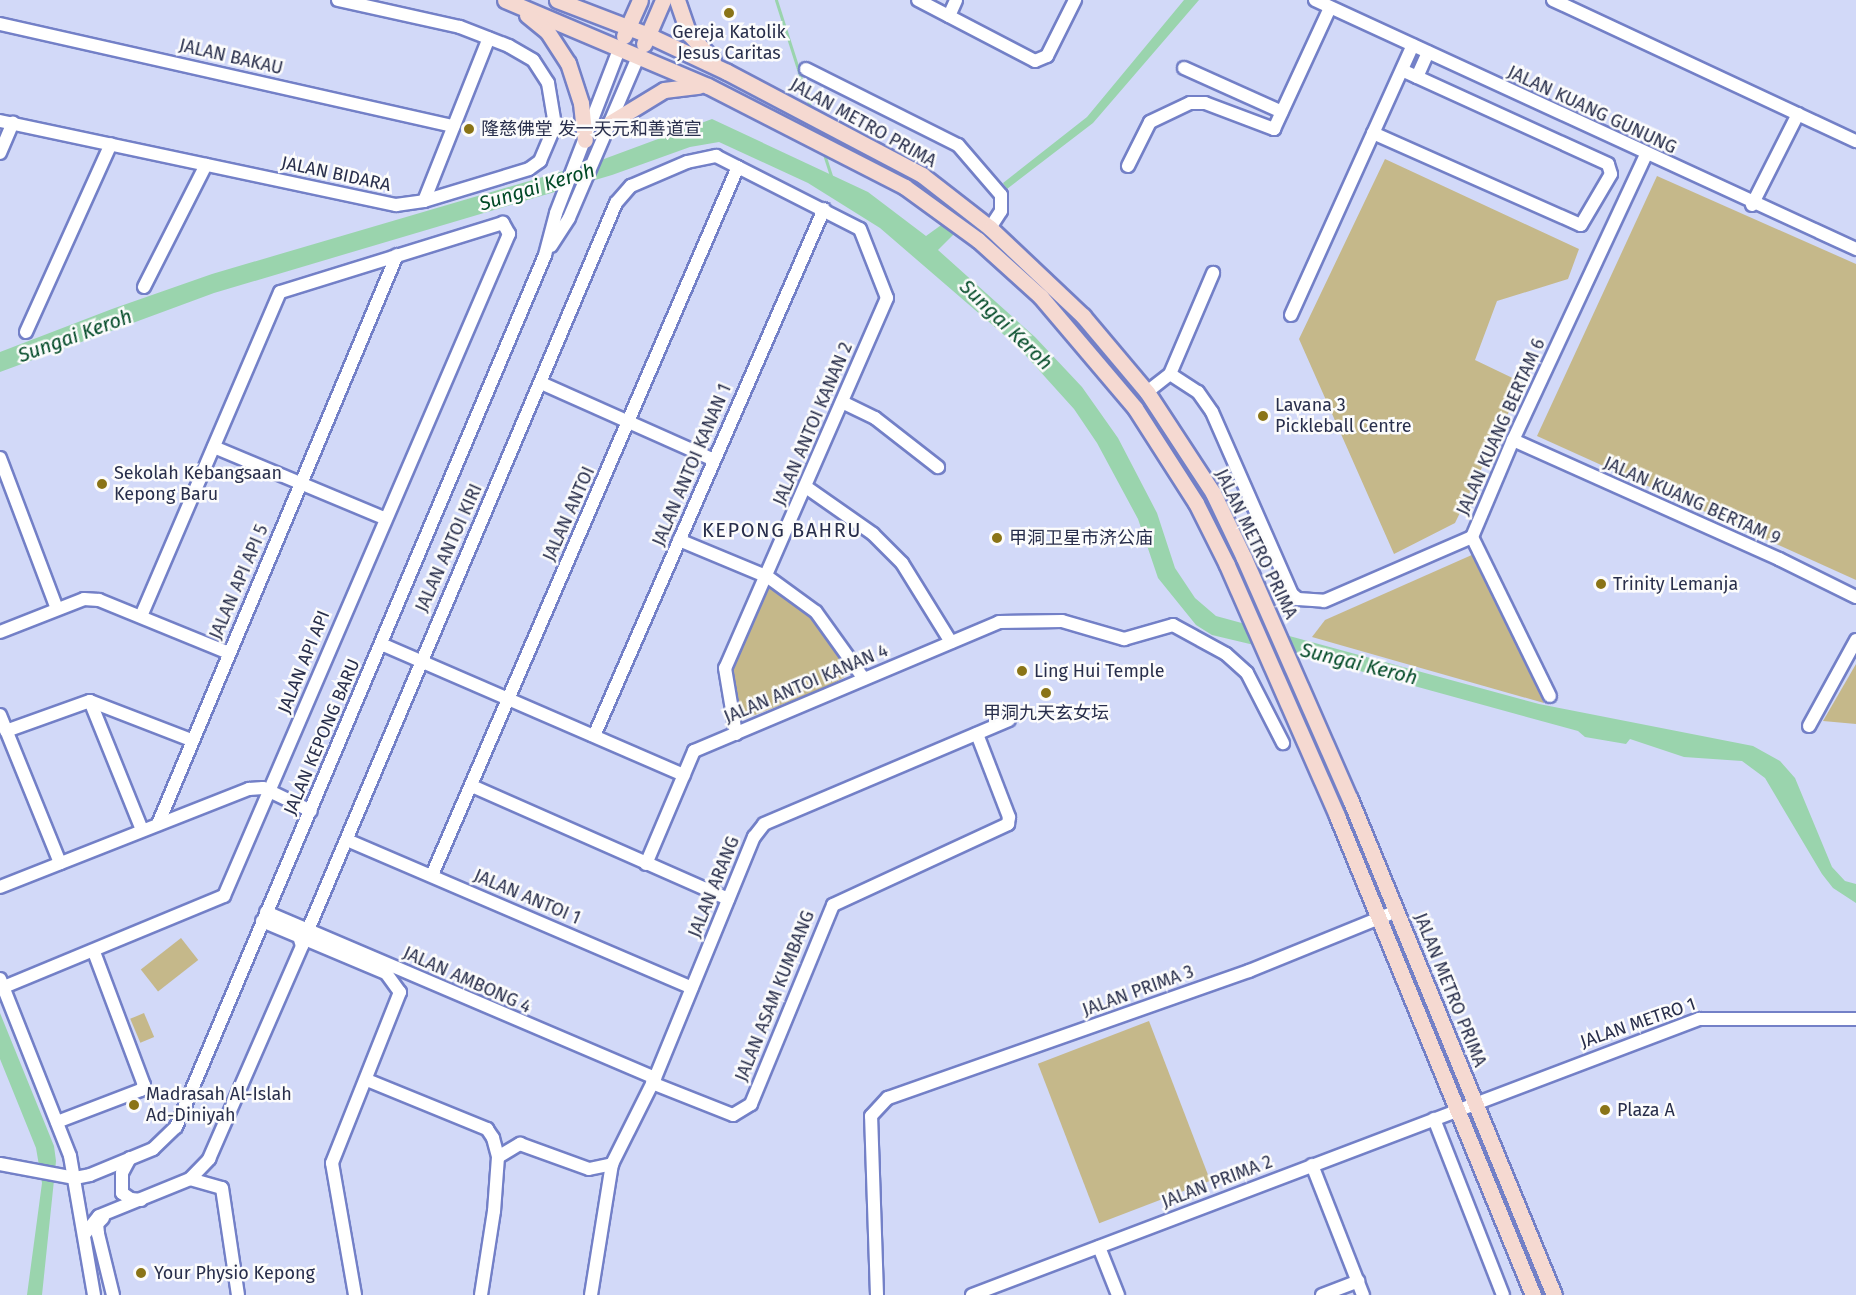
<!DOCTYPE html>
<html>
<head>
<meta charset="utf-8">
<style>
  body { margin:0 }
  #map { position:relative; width:1856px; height:1295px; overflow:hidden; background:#d2d9f8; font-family:"Fira Sans","Noto Sans SC",sans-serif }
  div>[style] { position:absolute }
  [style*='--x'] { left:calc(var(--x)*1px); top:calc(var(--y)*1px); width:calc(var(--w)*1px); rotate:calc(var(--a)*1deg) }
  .green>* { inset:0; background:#c5b88a; transform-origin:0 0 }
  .water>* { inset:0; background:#9ad4ad }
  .stream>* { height:3px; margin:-1.5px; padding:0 1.5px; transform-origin:1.5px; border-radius:1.5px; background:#9ad4ad }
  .roads { filter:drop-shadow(2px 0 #7380c7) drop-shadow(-2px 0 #7380c7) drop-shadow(0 2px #7380c7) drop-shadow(0 -2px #7380c7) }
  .minor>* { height:12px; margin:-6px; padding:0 6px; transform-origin:6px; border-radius:6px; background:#fff }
  .major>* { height:15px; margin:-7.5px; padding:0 7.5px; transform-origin:7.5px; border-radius:7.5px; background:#f5d9d1 }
  .dots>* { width:16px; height:16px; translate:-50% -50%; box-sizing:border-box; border:3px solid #fcfcfc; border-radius:50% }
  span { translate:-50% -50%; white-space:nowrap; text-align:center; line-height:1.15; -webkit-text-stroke:5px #fcfcfc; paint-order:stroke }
  .poi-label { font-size:18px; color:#282e4b }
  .left { translate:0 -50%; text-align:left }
  .street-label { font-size:18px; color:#282e4b }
  .water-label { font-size:20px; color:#004926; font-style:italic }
  .neighbourhood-label { font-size:20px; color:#282e4b; letter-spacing:1.5px }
</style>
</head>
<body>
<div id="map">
  <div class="green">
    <i style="clip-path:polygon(1385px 159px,1579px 249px,1568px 279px,1497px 301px,1475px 360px,1523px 383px,1455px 523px,1394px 554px,1299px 339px)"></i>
    <i style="clip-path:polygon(1657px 176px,1856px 264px,1856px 580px,1537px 436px)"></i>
    <i style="clip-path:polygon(1474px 554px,1544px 703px,1312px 637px,1325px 620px)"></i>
    <i style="clip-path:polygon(768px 577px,816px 612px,857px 670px,827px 687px,734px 723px,725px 668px)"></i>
    <i style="clip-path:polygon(1856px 664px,1856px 724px,1823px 721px)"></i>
    <i style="left:181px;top:938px;width:28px;height:51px;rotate:52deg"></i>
    <i style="left:144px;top:1013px;width:26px;height:15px;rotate:67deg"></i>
    <i style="left:1149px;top:1021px;width:171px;height:119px;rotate:69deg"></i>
  </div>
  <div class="water">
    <i style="clip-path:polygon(1184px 0,1199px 0,1093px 123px,1007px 189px,1003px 183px,1087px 117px)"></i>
    <i style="clip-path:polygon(712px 119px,868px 192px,926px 236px,944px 223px,956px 232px,938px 250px,1035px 337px,1082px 387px,1118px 438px,1157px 513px,1175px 568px,1195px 598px,1216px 616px,1539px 704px,1753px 746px,1780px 761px,1795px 778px,1832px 867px,1845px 881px,1856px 884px,1856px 903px,1833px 888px,1822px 874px,1765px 778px,1742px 761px,1684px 757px,1630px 739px,1626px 744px,1585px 737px,1578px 731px,1338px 665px,1212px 635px,1196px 625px,1158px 578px,1138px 519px,1097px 443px,1074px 409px,1018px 347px,880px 228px,808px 183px,719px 142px,690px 147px,612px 175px,214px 293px,0 372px,0 352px,112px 309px,212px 274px,604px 159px)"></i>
    <i style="clip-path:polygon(0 1013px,54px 1146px,56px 1161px,42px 1295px,27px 1295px,42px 1183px,36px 1148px,0 1059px)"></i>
  </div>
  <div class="stream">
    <i style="--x:776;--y:0;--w:115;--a:72.3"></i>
    <i style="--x:823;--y:151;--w:26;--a:72"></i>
  </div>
  <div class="roads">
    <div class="minor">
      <i style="--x:918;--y:0;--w:132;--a:27.5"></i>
      <i style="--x:1035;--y:61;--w:13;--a:-23"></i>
      <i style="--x:1047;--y:56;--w:63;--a:-63.4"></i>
      <i style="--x:1315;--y:0;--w:596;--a:24.71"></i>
      <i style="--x:1553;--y:0;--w:334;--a:25"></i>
      <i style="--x:949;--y:16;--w:17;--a:-66"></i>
      <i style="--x:0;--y:24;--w:465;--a:12.7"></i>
      <i style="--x:1184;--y:68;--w:107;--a:24.2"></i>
      <i style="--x:806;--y:69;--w:170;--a:26.6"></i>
      <i style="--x:958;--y:145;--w:66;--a:49.3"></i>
      <i style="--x:1001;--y:195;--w:16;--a:90"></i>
      <i style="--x:1001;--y:211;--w:20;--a:123"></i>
      <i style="--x:1417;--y:77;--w:27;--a:-66"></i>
      <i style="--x:0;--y:121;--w:405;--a:12"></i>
      <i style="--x:396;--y:205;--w:28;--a:-8"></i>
      <i style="--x:424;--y:201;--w:110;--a:-16.9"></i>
      <i style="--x:529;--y:169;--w:14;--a:-36"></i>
      <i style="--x:540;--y:161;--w:39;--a:-67"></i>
      <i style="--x:555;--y:125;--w:43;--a:-99.5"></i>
      <i style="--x:548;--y:83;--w:27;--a:-123"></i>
      <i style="--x:533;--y:60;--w:28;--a:-150"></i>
      <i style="--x:509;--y:46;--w:53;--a:-158.8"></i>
      <i style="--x:460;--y:27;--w:125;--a:-167.5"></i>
      <i style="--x:1373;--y:133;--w:227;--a:23.9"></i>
      <i style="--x:1581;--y:225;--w:59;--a:-59.5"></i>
      <i style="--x:1611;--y:174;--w:10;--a:-107"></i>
      <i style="--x:1608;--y:164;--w:226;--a:-155.5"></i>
      <i style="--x:0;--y:153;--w:33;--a:-67"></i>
      <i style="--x:1128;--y:166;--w:49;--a:-63.4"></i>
      <i style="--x:1150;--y:122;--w:44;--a:-25.4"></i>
      <i style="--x:1190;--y:103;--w:15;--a:0"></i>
      <i style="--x:1205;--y:103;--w:74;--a:20.6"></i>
      <i style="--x:1274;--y:129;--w:133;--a:-65.2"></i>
      <i style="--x:424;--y:201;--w:175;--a:-68.3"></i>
      <i style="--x:1752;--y:205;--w:102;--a:-63.2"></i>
      <i style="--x:551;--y:246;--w:33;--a:-57"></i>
      <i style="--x:569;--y:218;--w:177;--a:-66.8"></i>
      <i style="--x:144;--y:287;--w:137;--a:-63.1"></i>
      <i style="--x:1291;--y:315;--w:296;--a:-65.7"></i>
      <i style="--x:26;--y:332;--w:206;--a:-65.7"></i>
      <i style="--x:1170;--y:374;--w:33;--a:33"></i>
      <i style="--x:1198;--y:392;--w:24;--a:55"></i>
      <i style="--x:1212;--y:412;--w:199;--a:66.3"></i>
      <i style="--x:1292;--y:594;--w:8;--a:40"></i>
      <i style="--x:1298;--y:599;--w:26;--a:4"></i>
      <i style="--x:1324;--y:601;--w:161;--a:-23.4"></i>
      <i style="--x:1472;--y:537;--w:105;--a:-67.1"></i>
      <i style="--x:1513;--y:440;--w:315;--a:-65"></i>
      <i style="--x:541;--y:383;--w:189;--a:24"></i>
      <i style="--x:1147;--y:392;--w:29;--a:-38"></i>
      <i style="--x:1170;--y:374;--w:110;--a:-66.9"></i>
      <i style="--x:842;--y:402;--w:37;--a:26"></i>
      <i style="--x:875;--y:418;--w:80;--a:37.9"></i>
      <i style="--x:1513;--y:440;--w:291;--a:24.1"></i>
      <i style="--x:1779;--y:559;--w:86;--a:26.3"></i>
      <i style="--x:214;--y:447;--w:184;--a:22.7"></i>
      <i style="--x:0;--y:458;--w:161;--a:69.3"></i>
      <i style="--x:806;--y:487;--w:82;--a:35"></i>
      <i style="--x:873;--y:534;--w:41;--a:45"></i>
      <i style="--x:902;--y:563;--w:93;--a:58.2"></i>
      <i style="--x:1472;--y:537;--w:177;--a:63.9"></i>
      <i style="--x:679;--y:540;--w:96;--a:22.6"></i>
      <i style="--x:768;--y:577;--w:59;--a:36.1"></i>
      <i style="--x:816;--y:612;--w:82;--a:54.4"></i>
      <i style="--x:0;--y:632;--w:90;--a:-21.4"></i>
      <i style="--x:84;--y:599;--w:15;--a:4"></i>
      <i style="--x:99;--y:600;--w:140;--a:22.2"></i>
      <i style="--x:381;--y:644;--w:330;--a:23.4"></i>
      <i style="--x:90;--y:701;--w:139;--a:68"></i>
      <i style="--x:0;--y:715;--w:160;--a:67.9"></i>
      <i style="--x:1809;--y:726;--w:98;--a:-61.3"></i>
      <i style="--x:6;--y:731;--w:89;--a:-19.7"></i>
      <i style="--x:90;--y:701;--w:108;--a:21.1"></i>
      <i style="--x:594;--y:736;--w:575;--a:-66.42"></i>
      <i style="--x:472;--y:786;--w:280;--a:23.8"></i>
      <i style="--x:158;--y:824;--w:617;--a:-67.22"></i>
      <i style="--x:347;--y:840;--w:375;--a:23.2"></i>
      <i style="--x:646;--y:864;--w:123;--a:-67"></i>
      <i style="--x:694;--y:751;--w:331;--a:-22.9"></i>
      <i style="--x:999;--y:622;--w:63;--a:-0.9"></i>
      <i style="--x:1062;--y:621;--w:65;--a:16.2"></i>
      <i style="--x:1124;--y:639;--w:51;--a:-15.9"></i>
      <i style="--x:1173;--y:625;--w:60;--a:28.7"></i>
      <i style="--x:1226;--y:654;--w:28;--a:42"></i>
      <i style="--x:1247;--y:673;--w:79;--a:62.8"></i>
      <i style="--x:432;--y:875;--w:771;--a:-66.63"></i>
      <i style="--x:0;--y:887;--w:268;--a:-21.5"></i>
      <i style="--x:249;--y:789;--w:14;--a:-4"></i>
      <i style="--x:263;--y:788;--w:53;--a:25.6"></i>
      <i style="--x:266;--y:912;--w:423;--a:23.1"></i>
      <i style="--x:262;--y:921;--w:134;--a:22.8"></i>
      <i style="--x:386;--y:973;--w:24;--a:54"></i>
      <i style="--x:400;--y:992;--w:184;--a:111.7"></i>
      <i style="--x:332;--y:1163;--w:134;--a:80.1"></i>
      <i style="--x:308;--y:930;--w:790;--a:-67.04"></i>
      <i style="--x:616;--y:203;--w:23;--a:-49"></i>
      <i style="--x:631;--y:186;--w:61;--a:-23.2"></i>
      <i style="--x:687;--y:162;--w:30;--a:-12"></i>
      <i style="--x:716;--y:156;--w:161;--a:26.9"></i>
      <i style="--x:860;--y:229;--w:74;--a:68.6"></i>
      <i style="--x:887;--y:298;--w:404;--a:113.6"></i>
      <i style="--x:725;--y:668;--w:67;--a:80.5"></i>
      <i style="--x:0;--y:979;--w:190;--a:68.4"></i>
      <i style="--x:70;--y:1156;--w:141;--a:80.2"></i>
      <i style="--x:4;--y:987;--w:238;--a:-22.5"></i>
      <i style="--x:224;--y:896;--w:721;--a:-66.71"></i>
      <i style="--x:509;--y:234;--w:13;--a:-119"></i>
      <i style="--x:503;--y:223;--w:233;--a:162.8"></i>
      <i style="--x:280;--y:292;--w:350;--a:113.2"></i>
      <i style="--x:367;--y:1080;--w:130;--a:22.2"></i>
      <i style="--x:487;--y:1129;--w:11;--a:56"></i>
      <i style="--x:493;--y:1138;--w:20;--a:75"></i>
      <i style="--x:498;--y:1157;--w:54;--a:94.2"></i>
      <i style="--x:494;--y:1211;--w:85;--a:98.8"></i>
      <i style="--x:652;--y:1083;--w:87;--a:21.6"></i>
      <i style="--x:733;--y:1115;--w:21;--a:-31"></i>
      <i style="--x:751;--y:1104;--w:215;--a:-67.6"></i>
      <i style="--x:833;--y:905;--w:193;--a:-24.8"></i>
      <i style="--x:1008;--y:824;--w:7;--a:-82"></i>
      <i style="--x:1009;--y:817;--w:89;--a:-111.1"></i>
      <i style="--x:1434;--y:1119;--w:189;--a:68.6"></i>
      <i style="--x:57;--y:1122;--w:90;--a:-20.9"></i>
      <i style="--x:141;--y:1090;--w:6;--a:-59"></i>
      <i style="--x:144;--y:1085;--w:142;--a:-110.6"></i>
      <i style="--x:498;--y:1157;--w:26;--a:-31"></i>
      <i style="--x:520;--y:1144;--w:73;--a:19.9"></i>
      <i style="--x:589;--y:1169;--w:24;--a:-12"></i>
      <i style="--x:130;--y:1158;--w:17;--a:118"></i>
      <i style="--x:122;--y:1173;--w:20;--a:90"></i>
      <i style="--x:122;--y:1193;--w:11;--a:34"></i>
      <i style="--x:131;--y:1199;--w:10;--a:6"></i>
      <i style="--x:0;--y:1164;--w:76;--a:10.6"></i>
      <i style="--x:75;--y:1178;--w:15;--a:-11"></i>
      <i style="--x:90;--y:1175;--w:68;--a:-22.4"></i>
      <i style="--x:153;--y:1149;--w:32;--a:-44"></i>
      <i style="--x:176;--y:1127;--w:947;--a:-67.06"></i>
      <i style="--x:545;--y:255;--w:43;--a:-75.3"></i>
      <i style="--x:556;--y:213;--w:178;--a:-68.9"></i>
      <i style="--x:1312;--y:1165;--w:140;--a:68.6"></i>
      <i style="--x:190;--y:1179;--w:33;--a:16"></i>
      <i style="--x:222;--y:1188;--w:108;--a:81.5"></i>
      <i style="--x:103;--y:1218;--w:8;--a:135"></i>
      <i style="--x:97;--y:1224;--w:10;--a:84"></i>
      <i style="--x:98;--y:1234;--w:63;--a:76.2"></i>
      <i style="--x:84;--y:1235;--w:24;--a:-52"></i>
      <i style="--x:99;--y:1216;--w:98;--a:-22.1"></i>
      <i style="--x:190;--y:1179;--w:28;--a:-46"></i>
      <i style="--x:209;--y:1159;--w:232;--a:-66.4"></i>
      <i style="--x:302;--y:946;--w:10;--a:-107"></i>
      <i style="--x:1099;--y:1247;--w:52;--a:68.4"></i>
      <i style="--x:591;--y:1295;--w:133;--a:-80.9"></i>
      <i style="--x:612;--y:1164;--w:96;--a:-63.4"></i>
      <i style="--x:655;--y:1078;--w:261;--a:-67.7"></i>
      <i style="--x:754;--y:837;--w:16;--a:-52"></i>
      <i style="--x:764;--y:824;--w:266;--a:-23"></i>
      <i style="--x:877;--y:1295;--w:179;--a:-91.9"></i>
      <i style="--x:871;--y:1116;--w:25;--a:-47"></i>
      <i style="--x:888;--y:1098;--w:383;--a:-19.4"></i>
      <i style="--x:1249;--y:971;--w:160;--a:-22.1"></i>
      <i style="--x:972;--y:1295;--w:778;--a:-20.79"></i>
      <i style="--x:1699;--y:1019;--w:157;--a:0"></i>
      <i style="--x:1322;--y:1295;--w:39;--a:-21"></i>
    </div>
    <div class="major">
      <i style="--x:505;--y:0;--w:220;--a:23"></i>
      <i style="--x:708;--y:86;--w:221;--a:27.1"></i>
      <i style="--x:905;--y:187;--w:90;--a:36"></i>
      <i style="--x:978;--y:240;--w:85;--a:42.1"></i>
      <i style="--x:1041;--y:297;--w:145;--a:49.7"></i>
      <i style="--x:1135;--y:408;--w:113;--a:57.3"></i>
      <i style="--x:1196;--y:503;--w:69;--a:63.4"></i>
      <i style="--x:1227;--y:565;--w:274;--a:66.3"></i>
      <i style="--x:1337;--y:816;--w:518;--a:67.75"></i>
      <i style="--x:557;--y:0;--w:97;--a:21"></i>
      <i style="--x:648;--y:35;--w:87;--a:25.1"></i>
      <i style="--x:727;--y:72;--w:221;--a:27.8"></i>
      <i style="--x:922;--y:175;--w:86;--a:37.9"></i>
      <i style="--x:990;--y:228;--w:128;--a:43.4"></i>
      <i style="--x:1083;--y:316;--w:99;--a:49.9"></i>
      <i style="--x:1147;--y:392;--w:121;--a:56.8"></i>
      <i style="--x:1213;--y:493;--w:72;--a:64.5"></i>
      <i style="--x:1244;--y:558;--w:263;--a:66.3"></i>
      <i style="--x:1350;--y:799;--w:536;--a:67.64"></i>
      <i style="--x:677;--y:0;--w:36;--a:71"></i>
      <i style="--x:689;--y:34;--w:35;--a:47"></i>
      <i style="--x:527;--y:15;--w:26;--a:39"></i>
      <i style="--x:547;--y:31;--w:38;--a:57"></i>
      <i style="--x:568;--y:63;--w:42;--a:72"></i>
      <i style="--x:581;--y:103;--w:37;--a:84"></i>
      <i style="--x:624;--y:36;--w:39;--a:-66"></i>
      <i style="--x:644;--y:44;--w:48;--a:-66.6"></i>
      <i style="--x:610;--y:123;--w:63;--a:-31.4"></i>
      <i style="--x:664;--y:90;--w:35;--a:-7"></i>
    </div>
  </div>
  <div class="dots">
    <i style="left:729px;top:13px;background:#8a7417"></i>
    <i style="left:469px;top:129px;background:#8a7417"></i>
    <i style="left:1263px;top:416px;background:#8a7417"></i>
    <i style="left:102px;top:484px;background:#8a7417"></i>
    <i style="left:997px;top:538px;background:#8a7417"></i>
    <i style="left:1601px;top:584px;background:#8a7417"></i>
    <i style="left:1022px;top:671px;background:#8a7417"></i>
    <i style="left:1046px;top:693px;background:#8a7417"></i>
    <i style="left:134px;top:1105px;background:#8a7417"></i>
    <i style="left:1605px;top:1110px;background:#8a7417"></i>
    <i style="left:141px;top:1273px;background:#8a7417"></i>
  </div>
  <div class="poi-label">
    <span style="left:729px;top:43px">Gereja Katolik<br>Jesus Caritas</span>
    <span class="left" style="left:481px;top:129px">隆慈佛堂 发一天元和善道宣</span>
    <span class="left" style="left:1275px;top:416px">Lavana 3<br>Pickleball Centre</span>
    <span class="left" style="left:114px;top:484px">Sekolah Kebangsaan<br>Kepong Baru</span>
    <span class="left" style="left:1009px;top:538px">甲洞卫星市济公庙</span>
    <span class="left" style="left:1613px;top:584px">Trinity Lemanja</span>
    <span class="left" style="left:1034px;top:671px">Ling Hui Temple</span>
    <span style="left:1046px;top:713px">甲洞九天玄女坛</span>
    <span class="left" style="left:146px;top:1105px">Madrasah Al-Islah<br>Ad-Diniyah</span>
    <span class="left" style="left:1617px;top:1110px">Plaza A</span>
    <span class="left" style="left:154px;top:1273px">Your Physio Kepong</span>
  </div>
  <div class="street-label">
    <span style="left:231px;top:57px;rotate:13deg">JALAN BAKAU</span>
    <span style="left:1592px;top:110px;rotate:25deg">JALAN KUANG GUNUNG</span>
    <span style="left:863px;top:123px;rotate:29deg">JALAN METRO PRIMA</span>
    <span style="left:336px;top:174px;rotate:12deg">JALAN BIDARA</span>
    <span style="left:813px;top:424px;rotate:-67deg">JALAN ANTOI KANAN 2</span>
    <span style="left:1501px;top:427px;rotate:-66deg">JALAN KUANG BERTAM 6</span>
    <span style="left:692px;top:465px;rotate:-67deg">JALAN ANTOI KANAN 1</span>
    <span style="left:1692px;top:501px;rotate:24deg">JALAN KUANG BERTAM 9</span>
    <span style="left:569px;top:514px;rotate:-66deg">JALAN ANTOI</span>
    <span style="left:1256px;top:544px;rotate:64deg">JALAN METRO PRIMA</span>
    <span style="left:449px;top:548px;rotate:-66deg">JALAN ANTOI KIRI</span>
    <span style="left:239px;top:582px;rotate:-67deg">JALAN API API 5</span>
    <span style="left:304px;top:662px;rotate:-68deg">JALAN API API</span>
    <span style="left:806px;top:684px;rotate:-23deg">JALAN ANTOI KANAN 4</span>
    <span style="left:322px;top:737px;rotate:-67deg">JALAN KEPONG BARU</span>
    <span style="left:714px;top:887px;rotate:-68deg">JALAN ARANG</span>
    <span style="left:527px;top:897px;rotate:23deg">JALAN ANTOI 1</span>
    <span style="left:467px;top:980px;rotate:24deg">JALAN AMBONG 4</span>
    <span style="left:1450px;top:990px;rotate:68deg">JALAN METRO PRIMA</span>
    <span style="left:1138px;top:991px;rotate:-20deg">JALAN PRIMA 3</span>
    <span style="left:775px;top:996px;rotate:-68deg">JALAN ASAM KUMBANG</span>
    <span style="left:1638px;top:1023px;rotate:-19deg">JALAN METRO 1</span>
    <span style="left:1217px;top:1182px;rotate:-21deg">JALAN PRIMA 2</span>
  </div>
  <div class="water-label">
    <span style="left:537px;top:187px;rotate:-17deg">Sungai Keroh</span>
    <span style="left:1006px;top:325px;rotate:44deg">Sungai Keroh</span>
    <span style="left:75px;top:336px;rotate:-20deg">Sungai Keroh</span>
    <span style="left:1359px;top:664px;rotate:14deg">Sungai Keroh</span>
  </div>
  <div class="neighbourhood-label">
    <span style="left:782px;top:530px">KEPONG BAHRU</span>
  </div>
</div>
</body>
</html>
